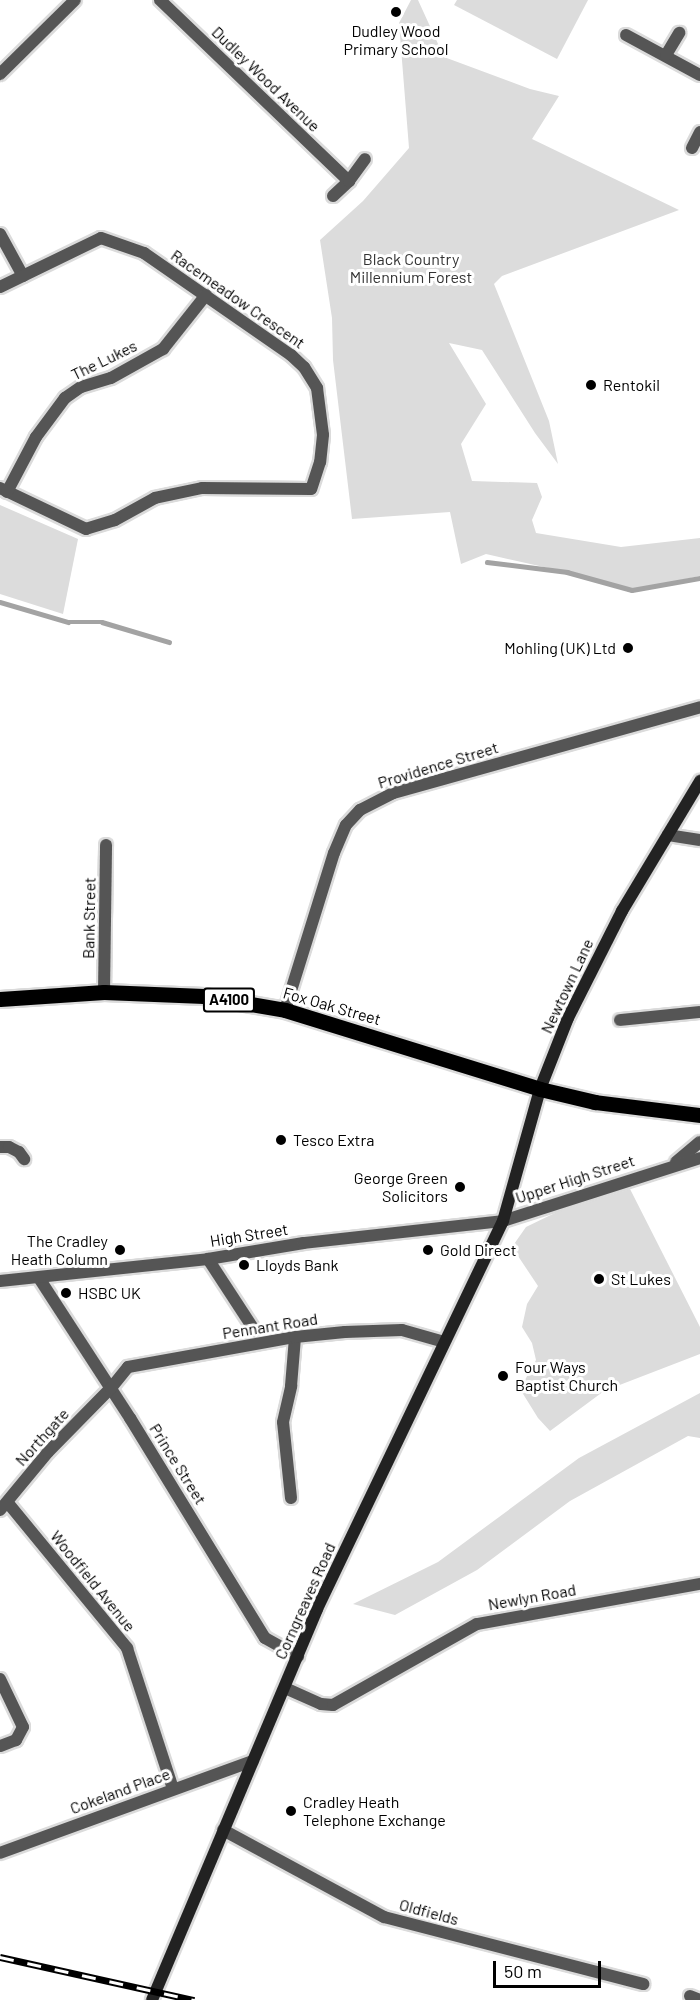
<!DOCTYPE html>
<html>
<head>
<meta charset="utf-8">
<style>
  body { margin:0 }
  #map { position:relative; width:700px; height:2000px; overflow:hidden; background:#fff; font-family:Barlow,sans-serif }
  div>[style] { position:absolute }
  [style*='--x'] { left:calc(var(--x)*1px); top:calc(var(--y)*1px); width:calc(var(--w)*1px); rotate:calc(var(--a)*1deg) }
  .green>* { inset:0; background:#dcdcdc }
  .stream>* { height:4.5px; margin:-2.25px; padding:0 2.25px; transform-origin:2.25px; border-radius:2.25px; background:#a3a3a3 }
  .roads { filter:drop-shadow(2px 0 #dbdbdb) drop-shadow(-2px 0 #dbdbdb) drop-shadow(0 2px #dbdbdb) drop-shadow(0 -2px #dbdbdb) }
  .minor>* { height:12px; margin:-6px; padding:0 6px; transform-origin:6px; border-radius:6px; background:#555 }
  .tertiary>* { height:12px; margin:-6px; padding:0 6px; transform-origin:6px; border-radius:6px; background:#555 }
  .secondary>* { height:12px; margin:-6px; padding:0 6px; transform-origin:6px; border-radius:6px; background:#222 }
  .primary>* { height:15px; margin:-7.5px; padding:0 7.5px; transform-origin:7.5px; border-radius:7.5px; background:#000 }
  .rail>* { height:7px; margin-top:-3.5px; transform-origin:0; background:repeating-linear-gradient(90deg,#fff 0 14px,#000 0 28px); box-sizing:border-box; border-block:2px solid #000 }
  .dots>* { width:16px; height:16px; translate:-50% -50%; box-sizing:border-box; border:3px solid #fff; border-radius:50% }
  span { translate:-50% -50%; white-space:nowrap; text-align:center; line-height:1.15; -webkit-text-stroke:6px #fff; paint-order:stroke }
  .shield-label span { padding:2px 4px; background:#fff; border:2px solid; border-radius:4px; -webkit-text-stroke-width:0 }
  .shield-label { font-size:15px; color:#000; font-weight:700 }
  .poi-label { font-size:16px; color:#000 }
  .left { translate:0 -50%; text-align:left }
  .right { translate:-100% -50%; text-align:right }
  .street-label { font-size:16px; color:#000 }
  .park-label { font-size:16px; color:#333 }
  .scale { position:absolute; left:493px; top:1961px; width:108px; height:27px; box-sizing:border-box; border:3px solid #000; border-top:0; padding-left:8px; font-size:18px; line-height:21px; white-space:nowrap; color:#000; -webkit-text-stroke:4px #fff; paint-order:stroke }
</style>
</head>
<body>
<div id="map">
  <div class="green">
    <i style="clip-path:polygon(411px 0,418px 0,444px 57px,530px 89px,559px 96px,532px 139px,679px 210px,502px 276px,494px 284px,549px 421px,558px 464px,535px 433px,482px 350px,449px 343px,486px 404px,461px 444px,472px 481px,537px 483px,542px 497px,532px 520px,536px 533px,621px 547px,700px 538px,700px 576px,633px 590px,593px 578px,486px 554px,461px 564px,450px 512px,352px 519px,333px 360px,332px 318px,320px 240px,363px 201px,409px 148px,399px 23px)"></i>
    <i style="clip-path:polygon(457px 0,588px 0,557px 59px,454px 5px)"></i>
    <i style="clip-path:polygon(0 505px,78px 539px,63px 614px,0 594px)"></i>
    <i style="clip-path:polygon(630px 1189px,700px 1327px,700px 1354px,604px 1391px,550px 1431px,538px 1418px,520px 1389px,536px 1360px,532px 1343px,522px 1327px,527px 1304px,538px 1286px,512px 1247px,526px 1227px,557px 1212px)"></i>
    <i style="clip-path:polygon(700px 1393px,700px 1438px,688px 1436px,570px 1501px,477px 1570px,395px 1615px,353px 1604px,438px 1562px,579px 1458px)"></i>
  </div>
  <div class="stream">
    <i style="--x:487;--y:562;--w:81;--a:7.1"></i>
    <i style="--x:567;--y:572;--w:67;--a:15.5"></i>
    <i style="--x:632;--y:590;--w:69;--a:-10"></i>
    <i style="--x:0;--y:602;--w:71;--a:16.4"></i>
    <i style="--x:68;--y:622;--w:34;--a:0"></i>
    <i style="--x:102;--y:622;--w:70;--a:16.6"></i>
  </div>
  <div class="roads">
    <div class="minor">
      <i style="--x:160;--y:0;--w:262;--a:43.8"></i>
      <i style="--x:626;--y:35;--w:84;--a:28.4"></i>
      <i style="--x:666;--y:55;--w:26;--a:-59"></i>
      <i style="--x:692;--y:148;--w:18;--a:-63"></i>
      <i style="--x:333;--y:196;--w:22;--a:-43"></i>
      <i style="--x:349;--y:181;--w:27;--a:-54"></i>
      <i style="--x:0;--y:234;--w:48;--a:61.3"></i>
      <i style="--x:0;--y:287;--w:112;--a:-25.9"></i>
      <i style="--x:101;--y:238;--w:46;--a:19.2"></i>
      <i style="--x:144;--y:253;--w:179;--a:34.8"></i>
      <i style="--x:291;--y:355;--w:18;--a:43"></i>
      <i style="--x:304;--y:367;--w:25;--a:58"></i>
      <i style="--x:317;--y:388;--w:47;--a:82.7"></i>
      <i style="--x:323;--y:435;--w:27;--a:96"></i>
      <i style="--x:320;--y:462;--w:28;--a:108"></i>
      <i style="--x:311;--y:489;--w:109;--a:-179.5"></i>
      <i style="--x:202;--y:488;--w:48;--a:168"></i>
      <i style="--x:155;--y:498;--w:46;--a:151.2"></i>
      <i style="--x:115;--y:520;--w:30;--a:163"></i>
      <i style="--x:86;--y:529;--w:95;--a:-154.5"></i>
      <i style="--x:7;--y:492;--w:62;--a:-62.2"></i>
      <i style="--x:36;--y:437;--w:49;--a:-53.4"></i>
      <i style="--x:65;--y:398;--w:19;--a:-35"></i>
      <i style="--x:81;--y:387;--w:31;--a:-17"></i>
      <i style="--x:111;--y:378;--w:60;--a:-29.1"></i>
      <i style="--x:163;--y:349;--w:69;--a:-51.5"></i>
      <i style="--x:668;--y:835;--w:32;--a:9"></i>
      <i style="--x:104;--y:992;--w:147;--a:-89.2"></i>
      <i style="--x:285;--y:1010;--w:164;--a:-72.7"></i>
      <i style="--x:334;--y:853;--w:30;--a:-67"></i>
      <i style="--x:346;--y:825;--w:21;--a:-47"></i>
      <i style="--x:360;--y:810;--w:37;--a:-27"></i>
      <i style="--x:393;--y:793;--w:319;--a:-15.6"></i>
      <i style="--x:620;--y:1020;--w:80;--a:-5.7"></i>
      <i style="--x:0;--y:1147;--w:9;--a:0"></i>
      <i style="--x:9;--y:1147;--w:11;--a:27"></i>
      <i style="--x:19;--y:1152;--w:9;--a:54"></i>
      <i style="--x:676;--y:1162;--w:31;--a:-40"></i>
      <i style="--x:208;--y:1259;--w:86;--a:56.9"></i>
      <i style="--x:39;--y:1278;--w:167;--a:57"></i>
      <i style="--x:130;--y:1418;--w:258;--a:58.5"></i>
      <i style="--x:265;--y:1638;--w:38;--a:29"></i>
      <i style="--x:0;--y:1281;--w:209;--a:-6"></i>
      <i style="--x:208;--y:1259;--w:97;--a:-9.5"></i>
      <i style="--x:304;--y:1243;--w:200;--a:-6.3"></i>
      <i style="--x:503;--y:1221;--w:207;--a:-17.7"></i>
      <i style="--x:291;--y:1498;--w:76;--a:-96"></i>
      <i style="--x:283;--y:1422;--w:37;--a:-77"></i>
      <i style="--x:291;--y:1386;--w:49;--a:-85.3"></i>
      <i style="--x:8;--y:1503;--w:188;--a:50.6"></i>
      <i style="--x:127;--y:1648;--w:148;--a:71.9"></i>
      <i style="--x:0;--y:1510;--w:75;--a:-50.4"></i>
      <i style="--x:48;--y:1452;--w:90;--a:-45.5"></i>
      <i style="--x:111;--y:1388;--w:27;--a:-51"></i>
      <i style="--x:128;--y:1367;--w:170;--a:-10.2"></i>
      <i style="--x:295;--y:1337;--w:50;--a:-5.7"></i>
      <i style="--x:345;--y:1332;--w:57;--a:-2"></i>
      <i style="--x:402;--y:1330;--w:44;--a:15.9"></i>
      <i style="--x:0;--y:1679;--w:53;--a:64.4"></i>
      <i style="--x:23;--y:1727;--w:15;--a:118"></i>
      <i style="--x:16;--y:1740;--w:17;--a:159"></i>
      <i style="--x:285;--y:1688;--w:39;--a:24"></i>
      <i style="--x:321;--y:1704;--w:12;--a:5"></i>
      <i style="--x:333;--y:1705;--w:165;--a:-29.4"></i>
      <i style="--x:477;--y:1624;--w:227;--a:-10.2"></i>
      <i style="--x:223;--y:1830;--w:183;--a:28.4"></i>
      <i style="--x:384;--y:1917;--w:268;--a:14.5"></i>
      <i style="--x:0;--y:1853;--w:269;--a:-20"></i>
      <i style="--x:690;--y:1996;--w:11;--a:22"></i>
    </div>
    <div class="tertiary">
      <i style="--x:0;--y:74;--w:105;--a:-44.6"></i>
    </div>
    <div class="secondary">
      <i style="--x:152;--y:2000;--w:424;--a:-67.1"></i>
      <i style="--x:317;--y:1609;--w:430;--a:-64.4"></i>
      <i style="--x:503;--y:1221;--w:137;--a:-74.3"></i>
      <i style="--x:540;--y:1089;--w:76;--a:-68.5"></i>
      <i style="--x:568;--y:1018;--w:120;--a:-63.2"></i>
      <i style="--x:622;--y:911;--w:152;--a:-59"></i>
    </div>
    <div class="primary">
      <i style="--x:0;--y:999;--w:104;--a:-3.9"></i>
      <i style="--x:104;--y:992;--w:100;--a:2.3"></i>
      <i style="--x:204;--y:996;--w:82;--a:9.8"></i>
      <i style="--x:285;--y:1010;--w:267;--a:17.2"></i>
      <i style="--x:540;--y:1089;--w:57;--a:13.3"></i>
      <i style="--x:595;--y:1102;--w:106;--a:7.1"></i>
    </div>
  </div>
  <div class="rail">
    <i style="--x:0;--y:1957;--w:199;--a:12.5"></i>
  </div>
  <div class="dots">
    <i style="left:396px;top:12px;background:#000"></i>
    <i style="left:591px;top:385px;background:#000"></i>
    <i style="left:628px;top:648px;background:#000"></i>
    <i style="left:281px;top:1140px;background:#000"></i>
    <i style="left:460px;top:1187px;background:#000"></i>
    <i style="left:120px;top:1250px;background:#000"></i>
    <i style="left:428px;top:1250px;background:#000"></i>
    <i style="left:244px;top:1265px;background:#000"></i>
    <i style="left:599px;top:1279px;background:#000"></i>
    <i style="left:66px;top:1293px;background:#000"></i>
    <i style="left:503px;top:1376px;background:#000"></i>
    <i style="left:291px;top:1811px;background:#000"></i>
  </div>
  <div class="shield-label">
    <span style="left:229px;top:1000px">A4100</span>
  </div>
  <div class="poi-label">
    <span style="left:396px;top:40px">Dudley Wood<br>Primary School</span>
    <span class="left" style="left:603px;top:385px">Rentokil</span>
    <span class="right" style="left:616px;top:648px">Mohling (UK) Ltd</span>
    <span class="left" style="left:293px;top:1140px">Tesco Extra</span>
    <span class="right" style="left:448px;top:1187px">George Green<br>Solicitors</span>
    <span class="right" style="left:108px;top:1250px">The Cradley<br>Heath Column</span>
    <span class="left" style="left:440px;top:1250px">Gold Direct</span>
    <span class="left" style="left:256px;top:1265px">Lloyds Bank</span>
    <span class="left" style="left:611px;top:1279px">St Lukes</span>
    <span class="left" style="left:78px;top:1293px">HSBC UK</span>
    <span class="left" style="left:515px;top:1376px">Four Ways<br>Baptist Church</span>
    <span class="left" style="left:303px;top:1811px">Cradley Heath<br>Telephone Exchange</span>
  </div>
  <div class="street-label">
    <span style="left:266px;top:79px;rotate:44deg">Dudley Wood Avenue</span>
    <span style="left:238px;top:299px;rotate:35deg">Racemeadow Crescent</span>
    <span style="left:104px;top:360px;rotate:-26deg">The Lukes</span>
    <span style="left:438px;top:765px;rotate:-17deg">Providence Street</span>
    <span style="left:89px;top:918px;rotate:-89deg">Bank Street</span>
    <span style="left:567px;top:986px;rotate:-65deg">Newtown Lane</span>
    <span style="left:332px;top:1006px;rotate:16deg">Fox Oak Street</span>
    <span style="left:575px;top:1179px;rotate:-18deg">Upper High Street</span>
    <span style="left:249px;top:1235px;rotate:-9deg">High Street</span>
    <span style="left:270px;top:1326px;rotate:-9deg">Pennant Road</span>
    <span style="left:42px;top:1437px;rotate:-48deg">Northgate</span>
    <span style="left:178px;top:1464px;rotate:58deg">Prince Street</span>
    <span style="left:93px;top:1581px;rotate:51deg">Woodfield Avenue</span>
    <span style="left:532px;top:1597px;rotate:-10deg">Newlyn Road</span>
    <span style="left:305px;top:1601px;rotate:-66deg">Corngreaves Road</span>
    <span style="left:120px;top:1791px;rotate:-20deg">Cokeland Place</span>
    <span style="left:429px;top:1912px;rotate:15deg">Oldfields</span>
  </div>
  <div class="park-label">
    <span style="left:411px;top:268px">Black Country<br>Millennium Forest</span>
  </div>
  <div class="scale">50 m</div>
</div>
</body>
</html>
